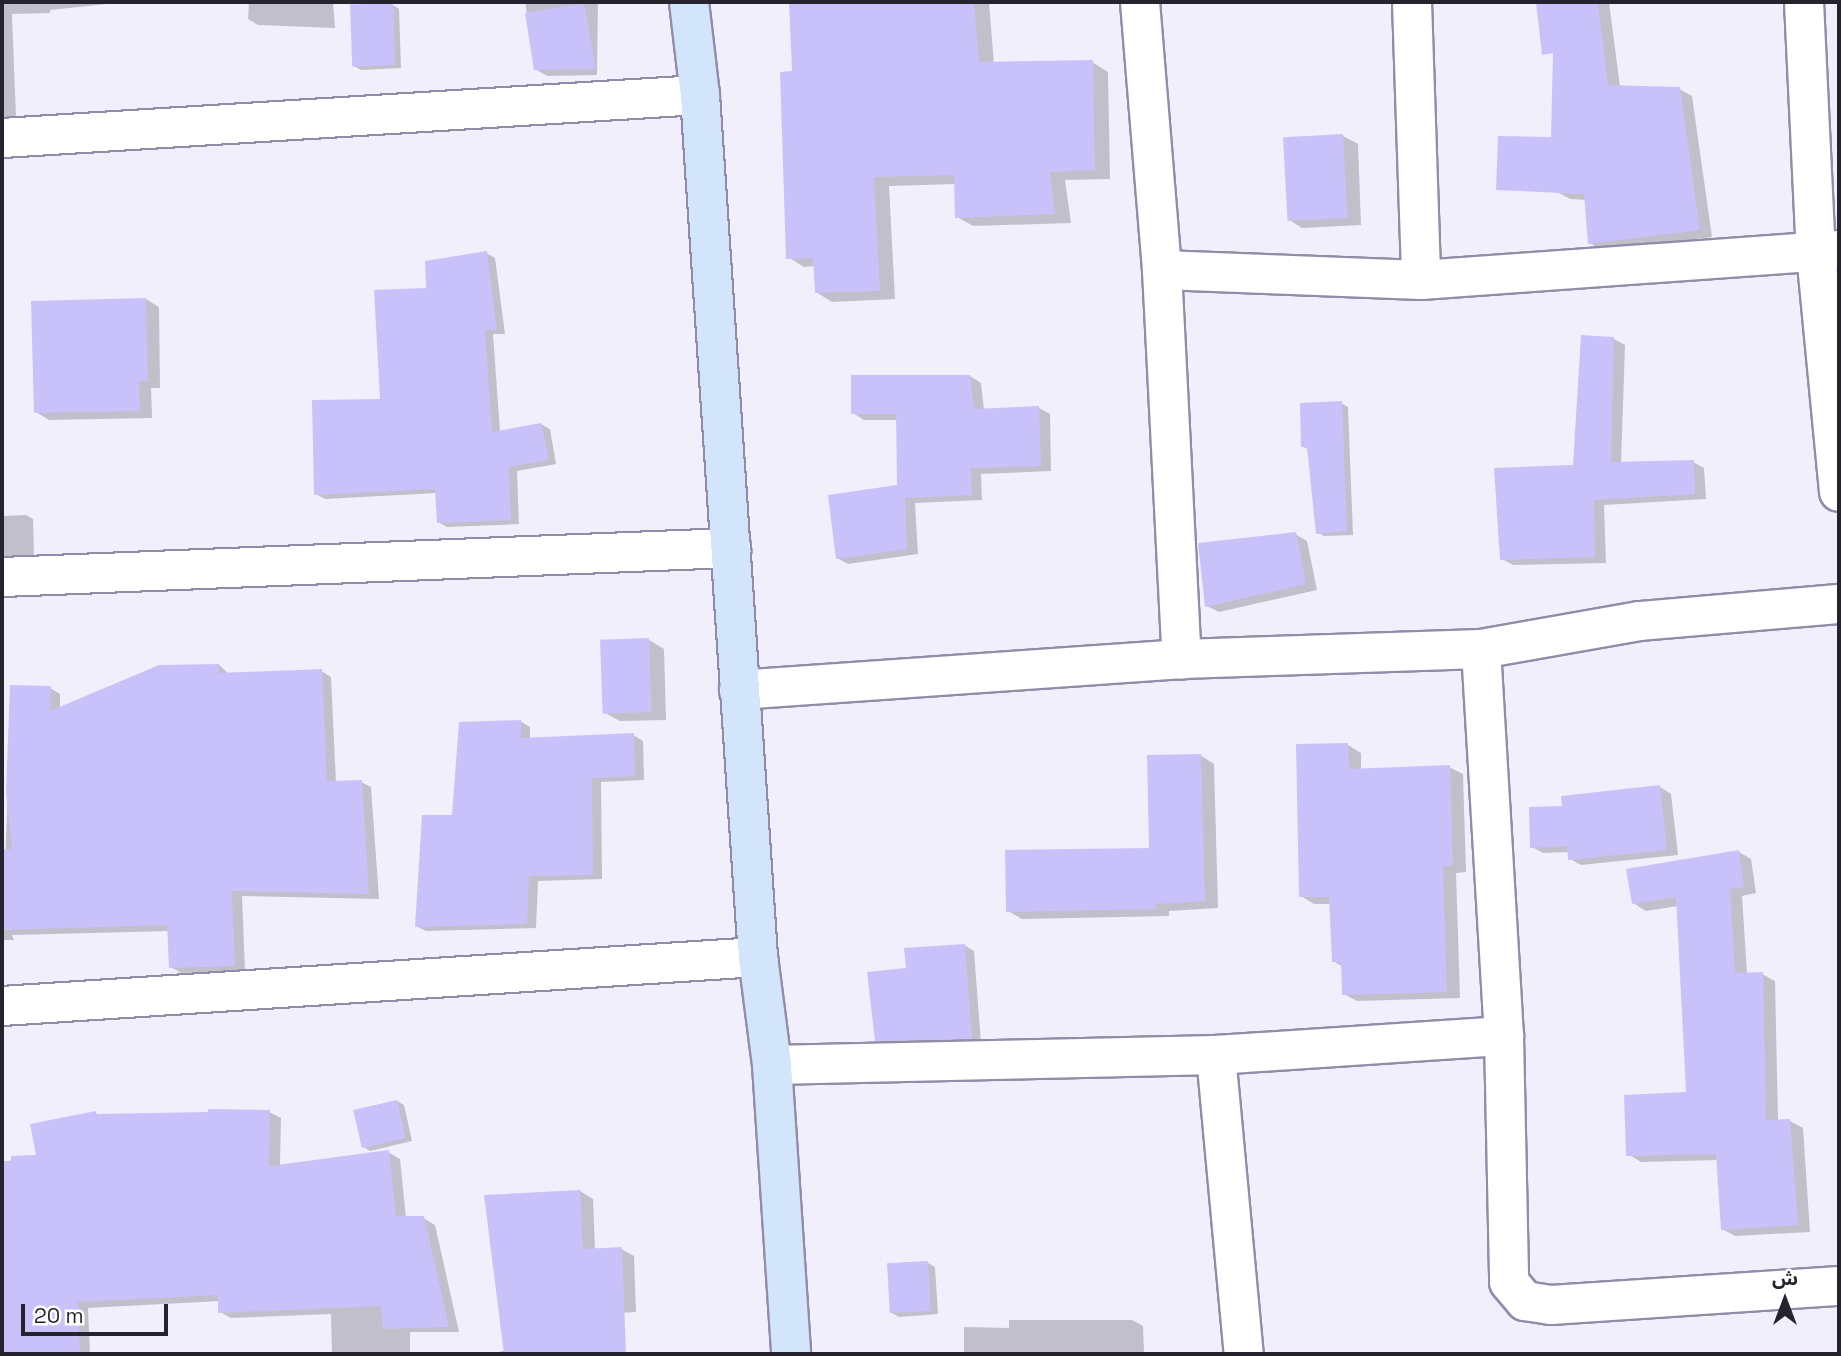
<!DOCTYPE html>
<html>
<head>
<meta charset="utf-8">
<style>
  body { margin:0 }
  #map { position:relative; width:1841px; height:1356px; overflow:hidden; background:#f2effc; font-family:"Space Grotesk","Noto Sans Arabic",sans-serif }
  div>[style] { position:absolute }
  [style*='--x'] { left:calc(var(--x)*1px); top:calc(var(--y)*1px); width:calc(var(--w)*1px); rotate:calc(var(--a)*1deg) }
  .shadow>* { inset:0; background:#0003 }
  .building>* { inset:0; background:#c9c2fa; transform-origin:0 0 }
  .roads { filter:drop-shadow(2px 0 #928ca9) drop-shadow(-2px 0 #928ca9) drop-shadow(0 2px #928ca9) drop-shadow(0 -2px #928ca9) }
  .minor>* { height:38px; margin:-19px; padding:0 19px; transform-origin:19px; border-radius:19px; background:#fff }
  .major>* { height:38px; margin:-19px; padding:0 19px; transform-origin:19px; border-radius:19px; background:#d3e5fb }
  span { translate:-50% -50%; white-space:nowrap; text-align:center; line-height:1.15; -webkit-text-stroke:5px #fefefe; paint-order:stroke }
  .frame { position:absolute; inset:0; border:4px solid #26232f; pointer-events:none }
  .north { position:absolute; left:1750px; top:1265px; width:70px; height:70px; -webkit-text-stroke:5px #fefefe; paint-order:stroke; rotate:0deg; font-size:19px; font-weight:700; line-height:28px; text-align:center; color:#26232f }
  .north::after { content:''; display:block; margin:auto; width:24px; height:32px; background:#26232f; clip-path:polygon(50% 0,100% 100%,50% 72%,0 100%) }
  .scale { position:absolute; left:21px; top:1304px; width:147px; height:32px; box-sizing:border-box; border:4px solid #26232f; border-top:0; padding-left:9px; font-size:21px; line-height:24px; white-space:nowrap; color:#26232f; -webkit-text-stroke:5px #fefefe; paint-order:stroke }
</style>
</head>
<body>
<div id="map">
  <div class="shadow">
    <i style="clip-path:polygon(2px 2px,126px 2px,50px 10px,50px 13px,12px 14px,16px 117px,2px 117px)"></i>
    <i style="clip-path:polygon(249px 2px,333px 2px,335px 28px,258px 25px,248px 19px)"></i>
    <i style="clip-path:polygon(525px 2px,598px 2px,597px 75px,547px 76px,535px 69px)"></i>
    <i style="clip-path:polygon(791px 2px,989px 2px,994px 64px,1092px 62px,1108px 72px,1110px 179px,1065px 180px,1071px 223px,973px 226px,957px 217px,956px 184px,889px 186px,895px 299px,832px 302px,816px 292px,815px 266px,804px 267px,788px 257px,794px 73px)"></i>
    <i style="clip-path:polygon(1560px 2px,1609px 2px,1620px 87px,1679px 89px,1692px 96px,1712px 237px,1603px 251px,1590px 243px,1587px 200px,1570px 199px,1557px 192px)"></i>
    <i style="clip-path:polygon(393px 5px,399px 9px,401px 68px,361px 70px,354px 66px)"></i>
    <i style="clip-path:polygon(1343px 136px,1358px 144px,1361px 225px,1302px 228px,1288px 219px)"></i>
    <i style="clip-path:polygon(486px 253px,495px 258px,505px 334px,493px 334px,500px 432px,541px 424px,550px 429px,556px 464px,517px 471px,519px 524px,447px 527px,438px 522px,437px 493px,325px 499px,316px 494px,382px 400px,428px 290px)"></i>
    <i style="clip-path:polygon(146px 299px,159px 307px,160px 388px,151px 388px,152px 418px,49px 420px,36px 412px)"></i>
    <i style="clip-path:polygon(1582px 337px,1614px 339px,1625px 345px,1621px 464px,1693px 462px,1704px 468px,1706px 499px,1604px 505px,1606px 563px,1513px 565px,1502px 559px,1574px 467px)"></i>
    <i style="clip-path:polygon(970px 376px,981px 383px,984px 410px,1039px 408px,1050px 414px,1051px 471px,981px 474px,982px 500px,915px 503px,918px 554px,848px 564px,837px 558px,898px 487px,897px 420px,864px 420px,853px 413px)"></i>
    <i style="clip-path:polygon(1341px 403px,1348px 407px,1353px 535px,1324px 536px,1317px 532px,1309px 450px,1302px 446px)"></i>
    <i style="clip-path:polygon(2px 423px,4px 483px,2px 483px)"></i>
    <i style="clip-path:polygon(26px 515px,33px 519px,34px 557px,2px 559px,2px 516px)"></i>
    <i style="clip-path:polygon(1295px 534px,1307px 541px,1317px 590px,1219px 612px,1207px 606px)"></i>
    <i style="clip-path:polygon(649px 640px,664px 649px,666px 720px,620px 721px,605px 713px)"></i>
    <i style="clip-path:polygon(219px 665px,229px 674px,321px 671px,331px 677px,336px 783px,361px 782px,371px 787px,379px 899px,242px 896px,245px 971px,181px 973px,171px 967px,169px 931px,12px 935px,14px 940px,2px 940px,12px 687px,50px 688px,60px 694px,60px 708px)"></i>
    <i style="clip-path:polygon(520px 721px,530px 727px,530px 740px,633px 735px,643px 741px,644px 780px,601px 782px,602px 879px,538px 881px,536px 928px,426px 931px,416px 926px,454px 816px)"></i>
    <i style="clip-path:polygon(1348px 745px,1361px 753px,1361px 771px,1449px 767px,1463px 774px,1466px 872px,1456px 873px,1460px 998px,1357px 1001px,1344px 994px,1343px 967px,1333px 961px,1331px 904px,1314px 904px,1301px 896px)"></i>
    <i style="clip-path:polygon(1200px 755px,1214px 764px,1218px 908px,1169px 911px,1169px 916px,1022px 919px,1008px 911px,1151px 849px)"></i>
    <i style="clip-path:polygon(1660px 787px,1671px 794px,1678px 855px,1581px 865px,1570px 859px,1569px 852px,1543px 853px,1532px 847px,1564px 808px)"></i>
    <i style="clip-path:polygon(1739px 852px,1751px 859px,1756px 893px,1742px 896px,1747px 974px,1762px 974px,1775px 981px,1778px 1121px,1790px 1121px,1803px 1128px,1810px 1232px,1735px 1236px,1722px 1229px,1719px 1160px,1641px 1162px,1628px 1154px,1688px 1094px,1678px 906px,1646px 911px,1633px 903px)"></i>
    <i style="clip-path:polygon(964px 945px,974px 951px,981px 1044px,887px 1046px,877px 1040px,908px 969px)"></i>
    <i style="clip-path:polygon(397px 1101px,404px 1105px,412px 1141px,370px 1151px,364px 1147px)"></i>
    <i style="clip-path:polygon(269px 1112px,281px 1118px,280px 1166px,388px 1152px,400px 1159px,406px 1218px,423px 1218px,435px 1225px,459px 1332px,410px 1332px,410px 1354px,332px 1354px,331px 1314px,231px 1318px,220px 1312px,220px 1301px,88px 1308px,90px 1354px,2px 1354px,2px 1162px,38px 1156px,96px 1113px,100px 1116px)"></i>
    <i style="clip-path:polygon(580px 1191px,593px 1199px,595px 1250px,621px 1249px,634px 1256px,636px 1312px,561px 1316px,561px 1354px,491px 1354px,506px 1350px)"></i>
    <i style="clip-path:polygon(928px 1263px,935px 1267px,938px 1314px,899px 1317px,892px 1313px)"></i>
    <i style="clip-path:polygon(1009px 1320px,1132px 1320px,1143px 1326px,1144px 1354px,964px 1354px,964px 1327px,1009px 1328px)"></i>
  </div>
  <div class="building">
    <i style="clip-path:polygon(789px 2px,974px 2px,979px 62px,1093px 60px,1095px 170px,1050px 172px,1055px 214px,955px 218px,954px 175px,874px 177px,880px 291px,815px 293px,813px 258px,786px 259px,780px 72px,792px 71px)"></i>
    <i style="clip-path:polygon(1536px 2px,1598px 2px,1608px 85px,1680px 87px,1700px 230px,1588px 244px,1584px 194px,1496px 190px,1498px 136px,1551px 137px,1553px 53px,1542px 55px)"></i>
    <i style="left:393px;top:3px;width:62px;height:43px;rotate:88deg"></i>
    <i style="clip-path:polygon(584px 3px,596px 69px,534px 70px,525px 13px)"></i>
    <i style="left:1343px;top:134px;width:84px;height:60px;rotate:87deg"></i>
    <i style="clip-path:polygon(487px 251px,497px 330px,485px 330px,492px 432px,541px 423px,549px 460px,509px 467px,511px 520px,437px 523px,435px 489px,314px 495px,312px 400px,380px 399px,374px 290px,426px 288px,425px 261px)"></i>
    <i style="clip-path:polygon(146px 298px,148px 381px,139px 381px,140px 411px,34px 413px,31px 301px)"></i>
    <i style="clip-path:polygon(1581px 335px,1614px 337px,1611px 462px,1694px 460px,1695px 494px,1594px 500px,1595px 557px,1500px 560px,1494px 468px,1573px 465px)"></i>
    <i style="clip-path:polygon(851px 375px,970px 375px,974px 409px,1039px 406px,1041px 466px,971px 468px,972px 495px,905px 498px,907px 549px,836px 559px,828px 495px,897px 485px,896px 414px,851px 414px)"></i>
    <i style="clip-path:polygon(1342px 401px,1347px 531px,1316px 534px,1307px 447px,1301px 447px,1300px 403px)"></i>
    <i style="clip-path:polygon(1296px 532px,1306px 584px,1205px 607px,1198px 543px)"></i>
    <i style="left:649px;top:638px;width:74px;height:49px;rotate:88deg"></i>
    <i style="clip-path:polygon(219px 664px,219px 673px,322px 669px,327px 781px,362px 780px,369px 894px,232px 891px,235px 966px,169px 968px,167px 925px,2px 930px,2px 849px,12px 849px,6px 792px,10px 685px,51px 686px,50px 711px,159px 665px)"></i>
    <i style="clip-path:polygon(521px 720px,521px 738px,634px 733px,635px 776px,592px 778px,593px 875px,529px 876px,527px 924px,415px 927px,422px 815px,452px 815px,459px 722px)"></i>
    <i style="clip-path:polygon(1348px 743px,1349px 769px,1450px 765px,1453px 866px,1443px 866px,1447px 992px,1342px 995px,1341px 962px,1332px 962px,1329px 897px,1299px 897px,1296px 744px)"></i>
    <i style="clip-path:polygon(1201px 754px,1205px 901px,1156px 904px,1156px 909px,1006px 912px,1005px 850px,1149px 848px,1147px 755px)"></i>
    <i style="clip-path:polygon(1660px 785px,1667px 850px,1568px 860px,1567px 846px,1530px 848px,1529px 807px,1562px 806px,1561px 796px)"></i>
    <i style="clip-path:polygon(1739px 850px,1744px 887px,1730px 889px,1735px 973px,1763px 972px,1766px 1120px,1790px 1119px,1798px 1225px,1721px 1230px,1716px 1154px,1626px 1156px,1624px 1095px,1686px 1092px,1676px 897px,1632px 904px,1626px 869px)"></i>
    <i style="clip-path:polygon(965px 944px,972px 1039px,875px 1041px,867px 972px,906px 968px,904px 948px)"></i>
    <i style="left:397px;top:1100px;width:39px;height:45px;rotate:77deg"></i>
    <i style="clip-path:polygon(208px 1109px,270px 1110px,269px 1166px,389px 1150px,396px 1216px,424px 1216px,449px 1327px,383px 1329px,381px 1306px,218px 1313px,218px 1295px,78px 1302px,80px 1354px,2px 1354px,2px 1161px,11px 1161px,11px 1156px,36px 1155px,30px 1124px,96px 1111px,96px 1114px,208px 1112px)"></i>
    <i style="clip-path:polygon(580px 1190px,583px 1249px,622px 1247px,626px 1354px,504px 1354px,484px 1195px)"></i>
    <i style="left:928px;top:1261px;width:50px;height:41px;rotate:87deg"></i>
  </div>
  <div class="roads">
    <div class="minor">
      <i style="--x:1140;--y:2;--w:269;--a:85.3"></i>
      <i style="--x:1162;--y:270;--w:390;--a:87.1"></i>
      <i style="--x:1412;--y:2;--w:278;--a:88.1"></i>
      <i style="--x:1804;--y:2;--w:251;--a:87.3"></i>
      <i style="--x:1816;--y:253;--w:240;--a:84.5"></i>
      <i style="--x:2;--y:138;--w:699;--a:-3.53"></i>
      <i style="--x:1162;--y:270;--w:259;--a:2.2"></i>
      <i style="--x:1421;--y:280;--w:419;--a:-4.1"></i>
      <i style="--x:2;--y:577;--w:730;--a:-2.28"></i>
      <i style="--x:1481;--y:649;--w:388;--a:86.6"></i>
      <i style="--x:1504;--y:1036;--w:246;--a:88.8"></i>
      <i style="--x:1509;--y:1282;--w:25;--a:50"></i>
      <i style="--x:1525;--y:1301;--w:26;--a:9"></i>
      <i style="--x:1551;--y:1305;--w:289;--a:-3.8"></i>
      <i style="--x:739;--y:690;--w:444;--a:-4"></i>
      <i style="--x:1182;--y:659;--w:299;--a:-1.9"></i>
      <i style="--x:1481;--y:649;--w:161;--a:-10"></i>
      <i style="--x:1640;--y:621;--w:200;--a:-4.9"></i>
      <i style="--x:2;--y:1006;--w:758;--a:-3.71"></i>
      <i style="--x:1216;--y:1055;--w:300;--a:84.7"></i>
      <i style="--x:772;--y:1065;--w:444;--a:-1.3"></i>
      <i style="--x:1216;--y:1055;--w:289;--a:-3.8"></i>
    </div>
    <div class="major">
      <i style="--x:689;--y:2;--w:94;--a:83.3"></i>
      <i style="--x:700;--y:95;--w:864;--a:86.15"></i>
      <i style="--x:758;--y:957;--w:109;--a:82.6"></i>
      <i style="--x:772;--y:1065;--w:290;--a:86.2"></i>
    </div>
  </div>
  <div class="frame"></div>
  <div class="north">ش</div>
  <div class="scale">20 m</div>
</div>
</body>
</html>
